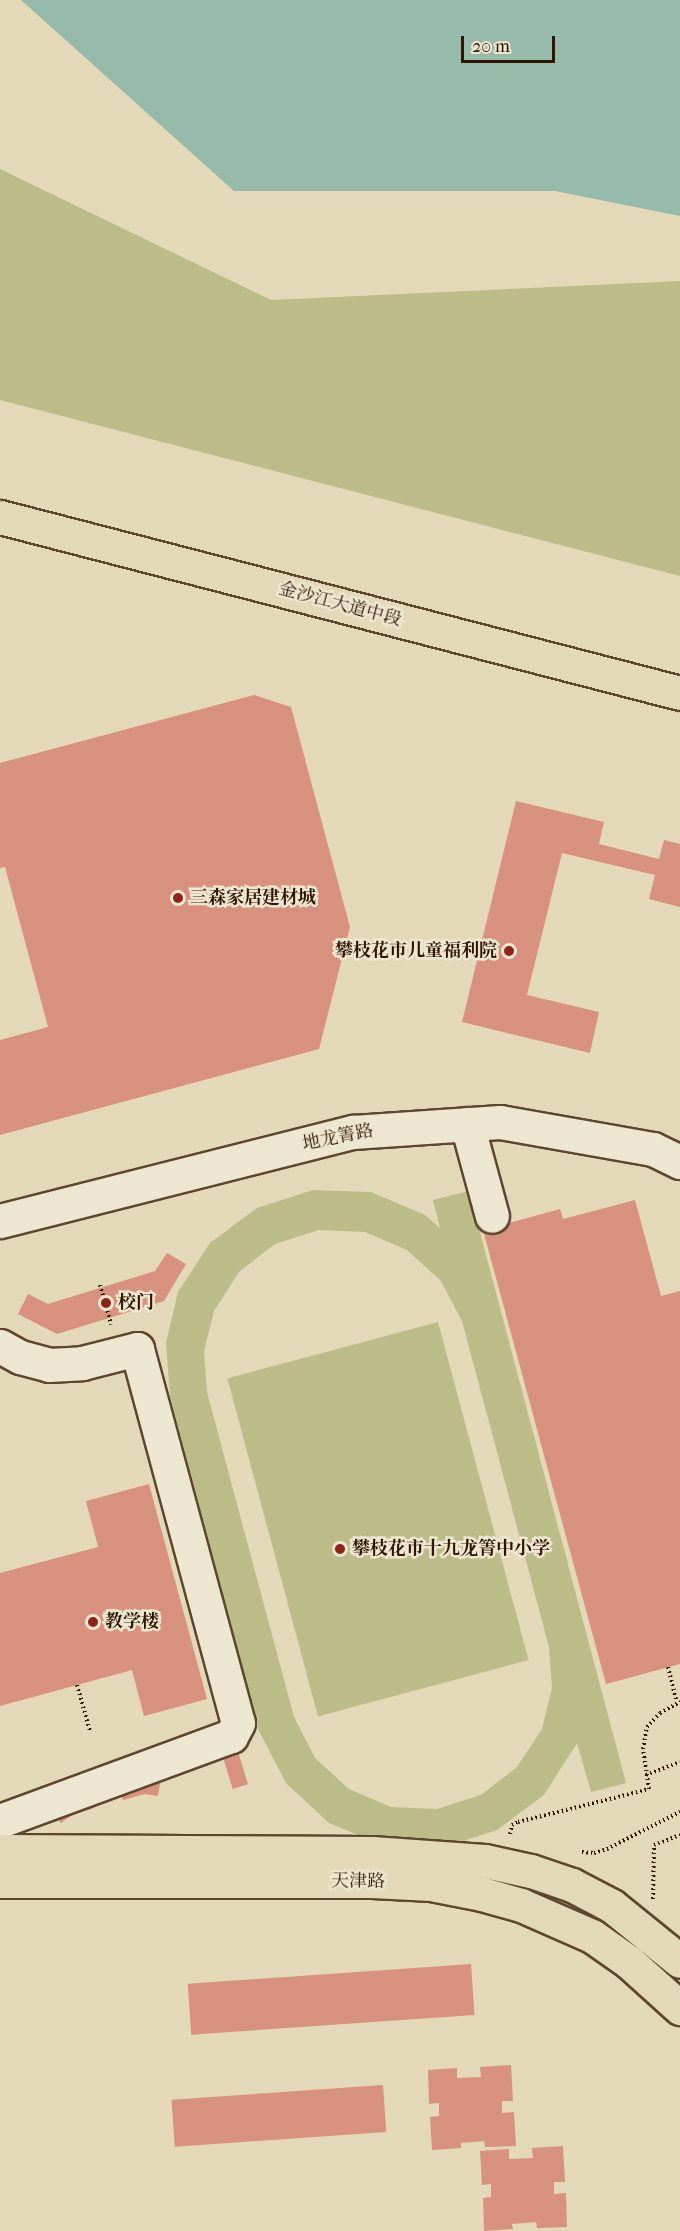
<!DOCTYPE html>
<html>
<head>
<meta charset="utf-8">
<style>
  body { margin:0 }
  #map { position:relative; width:680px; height:2231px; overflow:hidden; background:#e3d8b7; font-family:"IM FELL French Canon","Noto Serif SC",serif }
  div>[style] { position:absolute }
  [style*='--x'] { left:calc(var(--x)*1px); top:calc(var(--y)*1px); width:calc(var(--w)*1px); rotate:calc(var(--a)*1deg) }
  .green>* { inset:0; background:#bcbc89; transform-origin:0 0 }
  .water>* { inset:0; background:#96baaa }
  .building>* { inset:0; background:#d9917f; transform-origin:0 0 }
  .path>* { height:4px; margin-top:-2px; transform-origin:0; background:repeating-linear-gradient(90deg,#301600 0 1.5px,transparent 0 4.5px) }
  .roads { filter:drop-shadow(2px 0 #5d462e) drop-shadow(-2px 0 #5d462e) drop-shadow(0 2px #5d462e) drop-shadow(0 -2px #5d462e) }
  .minor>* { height:33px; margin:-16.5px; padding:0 16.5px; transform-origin:16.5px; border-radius:16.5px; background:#ede6d0 }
  .major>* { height:33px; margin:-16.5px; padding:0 16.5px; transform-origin:16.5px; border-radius:16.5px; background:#e3d8b7 }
  .dots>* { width:16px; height:16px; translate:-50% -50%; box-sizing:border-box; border:3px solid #ede6d0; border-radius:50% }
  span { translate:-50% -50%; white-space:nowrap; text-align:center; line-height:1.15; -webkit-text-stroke:5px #ede6d0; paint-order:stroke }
  .street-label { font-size:18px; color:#301600 }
  .poi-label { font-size:18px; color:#301600; font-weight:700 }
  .left { translate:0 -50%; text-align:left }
  .right { translate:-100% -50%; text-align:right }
  .scale { position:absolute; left:461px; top:36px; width:94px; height:27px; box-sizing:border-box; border:3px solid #301600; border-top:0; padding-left:8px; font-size:18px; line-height:21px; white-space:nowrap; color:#301600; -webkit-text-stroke:4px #ede6d0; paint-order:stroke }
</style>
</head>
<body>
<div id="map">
  <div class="green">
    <i style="clip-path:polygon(0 169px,271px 300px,680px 281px,680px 576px,0 400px)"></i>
    <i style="clip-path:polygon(evenodd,313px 1190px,371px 1192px,425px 1215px,440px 1228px,433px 1200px,469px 1191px,626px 1783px,591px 1792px,577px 1743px,544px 1795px,497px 1830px,442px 1848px,383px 1845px,329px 1823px,286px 1783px,259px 1731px,170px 1396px,166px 1343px,178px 1292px,210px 1243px,257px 1208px,313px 1190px,319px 1230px,365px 1232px,407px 1250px,441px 1281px,462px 1321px,549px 1647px,552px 1688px,542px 1729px,517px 1767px,481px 1795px,437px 1809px,391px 1807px,349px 1789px,315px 1758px,294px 1717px,207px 1392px,204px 1351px,214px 1311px,239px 1272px,275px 1244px,319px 1230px)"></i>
    <i style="left:438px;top:1322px;width:350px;height:218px;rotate:75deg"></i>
  </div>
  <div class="water">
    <i style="clip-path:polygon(21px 0,680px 0,680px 216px,555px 191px,234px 191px)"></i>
  </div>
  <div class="building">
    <i style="clip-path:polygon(254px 695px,291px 707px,350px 927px,319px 1049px,0 1135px,0 1040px,48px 1027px,5px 867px,0 868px,0 763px)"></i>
    <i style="clip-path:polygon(516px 801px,604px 822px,599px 844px,659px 859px,664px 840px,680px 844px,680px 907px,649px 899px,655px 875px,562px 853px,527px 995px,599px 1012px,590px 1053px,462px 1022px)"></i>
    <i style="clip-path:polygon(635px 1200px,661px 1296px,680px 1291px,680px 1664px,606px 1684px,483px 1230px,560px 1209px,563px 1219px)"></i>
    <i style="clip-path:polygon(167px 1253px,186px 1264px,164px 1301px,57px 1334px,18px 1314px,28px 1294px,48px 1304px,155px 1271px)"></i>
    <i style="clip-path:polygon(149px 1484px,207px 1699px,144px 1716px,132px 1670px,0 1706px,0 1573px,98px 1547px,86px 1501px)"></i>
    <i style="left:236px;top:1745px;width:41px;height:16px;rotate:73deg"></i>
    <i style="clip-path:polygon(141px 1779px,160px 1783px,158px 1796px,145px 1794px,123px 1800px,119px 1785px)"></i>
    <i style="clip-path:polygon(89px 1794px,94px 1808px,72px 1815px,61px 1823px,52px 1813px)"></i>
    <i style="left:471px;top:1964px;width:51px;height:284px;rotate:86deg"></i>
    <i style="clip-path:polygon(511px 2065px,513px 2101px,502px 2101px,502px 2113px,514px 2112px,516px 2146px,485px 2147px,484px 2141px,461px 2143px,461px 2148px,432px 2150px,430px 2117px,439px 2116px,439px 2103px,429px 2104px,428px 2070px,457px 2068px,457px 2078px,481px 2077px,480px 2067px)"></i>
    <i style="left:383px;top:2085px;width:47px;height:212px;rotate:86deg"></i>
    <i style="clip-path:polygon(563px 2146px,565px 2182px,554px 2182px,554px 2194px,566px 2193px,567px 2227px,537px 2228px,536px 2222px,512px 2224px,513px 2229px,484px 2231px,483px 2198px,491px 2197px,491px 2184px,482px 2185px,480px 2151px,509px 2149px,509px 2159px,533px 2158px,532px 2148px)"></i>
  </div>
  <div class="path">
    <i style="--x:100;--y:1285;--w:41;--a:74.2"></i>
    <i style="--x:668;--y:1667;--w:36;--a:76"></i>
    <i style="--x:77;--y:1685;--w:48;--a:74.2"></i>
    <i style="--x:646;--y:1775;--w:36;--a:-21"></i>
    <i style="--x:510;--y:1834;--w:9;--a:-77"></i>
    <i style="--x:512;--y:1825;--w:7;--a:-27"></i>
    <i style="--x:518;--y:1822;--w:135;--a:-14.1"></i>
    <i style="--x:649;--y:1789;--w:40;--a:-98.5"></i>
    <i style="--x:643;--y:1749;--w:22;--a:-80"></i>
    <i style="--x:647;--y:1727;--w:19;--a:-47"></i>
    <i style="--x:660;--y:1713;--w:23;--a:-29"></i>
    <i style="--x:582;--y:1852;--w:12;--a:5"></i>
    <i style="--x:594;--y:1853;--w:14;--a:-17"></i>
    <i style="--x:607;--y:1849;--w:82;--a:-26.9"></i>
    <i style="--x:653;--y:1899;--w:54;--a:-88.9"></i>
    <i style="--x:654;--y:1845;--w:28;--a:-21"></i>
  </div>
  <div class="roads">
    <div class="minor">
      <i style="--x:467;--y:1124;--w:95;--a:74.8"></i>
      <i style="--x:0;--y:1221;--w:364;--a:-14.2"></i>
      <i style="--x:353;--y:1132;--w:147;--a:-3.9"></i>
      <i style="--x:500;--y:1122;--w:155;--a:10"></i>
      <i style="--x:653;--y:1149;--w:30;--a:26"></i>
      <i style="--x:0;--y:1346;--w:23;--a:29"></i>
      <i style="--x:20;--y:1357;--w:30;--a:15"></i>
      <i style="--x:49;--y:1365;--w:33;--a:-3"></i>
      <i style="--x:82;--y:1363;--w:57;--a:-14.3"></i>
      <i style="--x:137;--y:1349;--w:387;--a:74.9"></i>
      <i style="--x:238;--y:1723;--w:15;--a:118"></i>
      <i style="--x:231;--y:1736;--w:246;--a:159.8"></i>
    </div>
    <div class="major">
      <i style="--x:0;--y:517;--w:702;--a:14.51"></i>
      <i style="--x:0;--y:1851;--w:372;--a:0.3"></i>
      <i style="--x:372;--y:1853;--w:113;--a:4"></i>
      <i style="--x:485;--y:1861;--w:47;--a:12.3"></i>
      <i style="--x:531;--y:1871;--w:43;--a:18.9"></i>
      <i style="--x:572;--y:1885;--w:45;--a:27.7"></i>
      <i style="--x:612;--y:1906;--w:87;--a:39"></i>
      <i style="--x:0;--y:1881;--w:372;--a:0"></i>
      <i style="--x:372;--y:1881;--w:59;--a:2.9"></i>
      <i style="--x:431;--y:1884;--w:52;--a:11.1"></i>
      <i style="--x:482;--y:1894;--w:41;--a:15.8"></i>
      <i style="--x:521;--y:1905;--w:77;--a:23.6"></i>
      <i style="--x:592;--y:1936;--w:45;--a:35.1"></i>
      <i style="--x:629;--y:1962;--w:69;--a:42"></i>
    </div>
  </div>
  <div class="dots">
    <i style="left:178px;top:898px;background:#8f2418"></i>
    <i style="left:509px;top:951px;background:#8f2418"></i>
    <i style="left:106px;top:1303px;background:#8f2418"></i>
    <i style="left:340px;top:1549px;background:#8f2418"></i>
    <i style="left:93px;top:1622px;background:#8f2418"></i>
  </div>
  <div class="street-label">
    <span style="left:340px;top:605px;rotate:15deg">金沙江大道中段</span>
    <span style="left:338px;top:1138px;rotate:-11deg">地龙箐路</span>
    <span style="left:358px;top:1882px;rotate:1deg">天津路</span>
  </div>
  <div class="poi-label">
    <span class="left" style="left:190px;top:898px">三森家居建材城</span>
    <span class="right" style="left:497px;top:951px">攀枝花市儿童福利院</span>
    <span class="left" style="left:118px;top:1303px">校门</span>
    <span class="left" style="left:352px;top:1549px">攀枝花市十九龙箐中小学</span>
    <span class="left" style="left:105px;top:1622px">教学楼</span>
  </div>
  <div class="scale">20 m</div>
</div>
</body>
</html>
